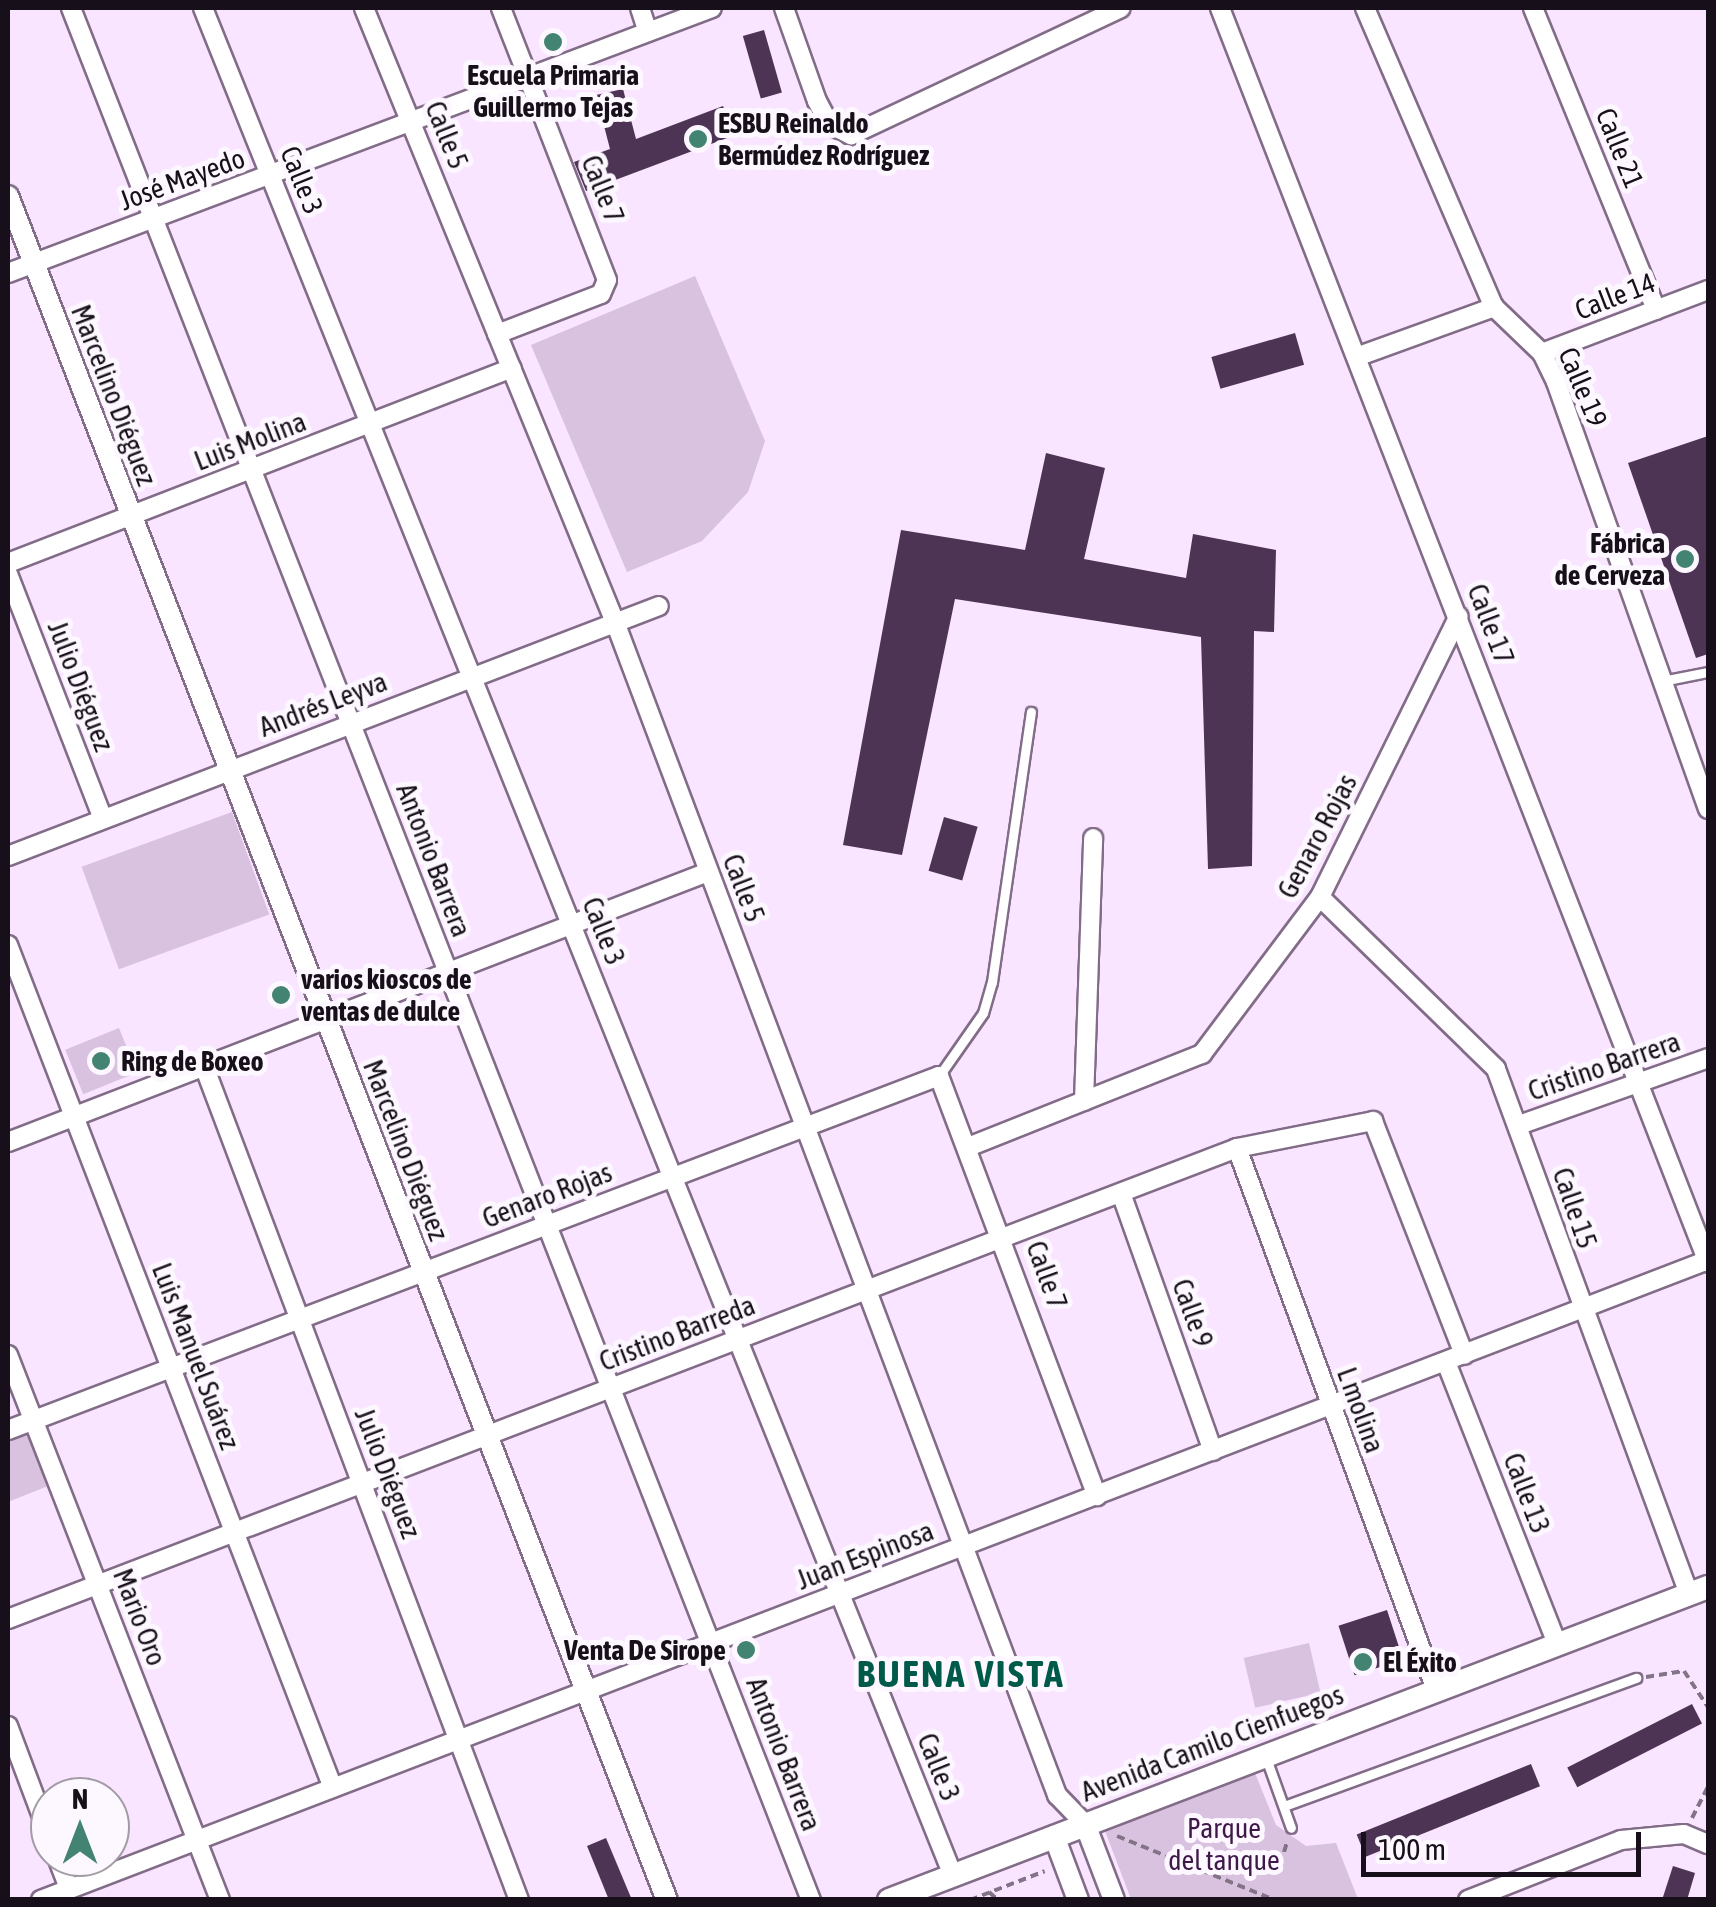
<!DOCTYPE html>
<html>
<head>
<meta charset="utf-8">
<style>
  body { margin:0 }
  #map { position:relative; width:1716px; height:1907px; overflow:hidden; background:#f9e5ff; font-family:"Asap Condensed",sans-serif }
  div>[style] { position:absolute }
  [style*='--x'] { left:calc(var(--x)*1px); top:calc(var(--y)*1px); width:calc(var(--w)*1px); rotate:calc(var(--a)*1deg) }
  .green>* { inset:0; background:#d9c1e0; transform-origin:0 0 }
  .building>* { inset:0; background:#4d3454; transform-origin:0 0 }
  .path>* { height:4px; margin-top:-2px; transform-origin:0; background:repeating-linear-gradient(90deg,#827486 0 8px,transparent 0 13px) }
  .roads { filter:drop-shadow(2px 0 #826c88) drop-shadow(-2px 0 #826c88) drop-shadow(0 2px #826c88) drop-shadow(0 -2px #826c88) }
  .service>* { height:9px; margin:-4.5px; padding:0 4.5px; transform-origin:4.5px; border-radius:4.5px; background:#fff }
  .minor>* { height:18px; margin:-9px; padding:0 9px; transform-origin:9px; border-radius:9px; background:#fff }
  .tertiary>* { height:20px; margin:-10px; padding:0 10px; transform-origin:10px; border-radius:10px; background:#fff }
  .secondary>* { height:22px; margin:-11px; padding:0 11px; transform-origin:11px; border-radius:11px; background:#fff }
  .dots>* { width:28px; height:28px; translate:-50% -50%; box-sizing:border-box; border:5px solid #fdf8ff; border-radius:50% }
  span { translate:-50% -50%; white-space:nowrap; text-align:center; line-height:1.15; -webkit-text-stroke:10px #fdf8ff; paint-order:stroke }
  .poi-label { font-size:28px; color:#170f19; font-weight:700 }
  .left { translate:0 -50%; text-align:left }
  .right { translate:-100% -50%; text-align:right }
  .street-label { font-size:28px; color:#170f19 }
  .park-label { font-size:28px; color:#3e1849 }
  .district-label { font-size:38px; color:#005a49; font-weight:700; letter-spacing:2.5px }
  .frame { position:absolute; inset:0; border:10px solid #170f19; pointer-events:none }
  .north { position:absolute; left:30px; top:1777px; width:100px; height:100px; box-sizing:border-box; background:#fdf8ff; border:2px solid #a19ba3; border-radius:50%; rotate:0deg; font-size:28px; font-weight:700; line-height:40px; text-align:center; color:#170f19 }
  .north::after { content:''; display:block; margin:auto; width:35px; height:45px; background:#438372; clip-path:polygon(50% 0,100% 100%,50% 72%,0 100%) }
  .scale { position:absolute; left:1361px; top:1832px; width:280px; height:45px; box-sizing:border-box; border:5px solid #170f19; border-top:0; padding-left:12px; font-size:30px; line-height:35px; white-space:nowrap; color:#170f19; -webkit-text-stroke:8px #fdf8ff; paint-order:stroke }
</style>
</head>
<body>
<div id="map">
  <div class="green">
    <i style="clip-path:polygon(695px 276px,765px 441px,748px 492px,702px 541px,627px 572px,531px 345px)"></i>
    <i style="left:232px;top:812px;width:109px;height:160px;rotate:70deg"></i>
    <i style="left:119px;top:1028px;width:48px;height:58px;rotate:68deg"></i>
    <i style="clip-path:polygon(27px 1433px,48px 1486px,8px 1502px,8px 1441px)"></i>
    <i style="left:1309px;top:1643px;width:51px;height:67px;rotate:77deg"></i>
    <i style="clip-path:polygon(1255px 1773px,1276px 1825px,1306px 1846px,1336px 1843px,1358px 1899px,1131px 1899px,1105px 1831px)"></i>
  </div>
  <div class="building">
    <i style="left:764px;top:30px;width:65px;height:22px;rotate:74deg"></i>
    <i style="clip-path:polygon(623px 89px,636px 139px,723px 106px,735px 135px,586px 191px,574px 162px,610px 149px,596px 95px)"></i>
    <i style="left:1295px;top:333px;width:33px;height:87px;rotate:74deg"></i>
    <i style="clip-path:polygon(1708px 436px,1708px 654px,1696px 658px,1628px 463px)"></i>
    <i style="clip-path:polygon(1046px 453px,1105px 468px,1084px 559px,1186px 578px,1193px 534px,1276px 550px,1274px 632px,1254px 631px,1252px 866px,1208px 869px,1201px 637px,955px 599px,902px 855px,843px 845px,901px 530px,1025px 550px)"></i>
    <i style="left:944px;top:817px;width:35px;height:56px;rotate:16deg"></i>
    <i style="left:1387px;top:1610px;width:52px;height:51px;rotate:72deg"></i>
    <i style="left:1692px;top:1704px;width:22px;height:140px;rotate:63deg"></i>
    <i style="left:1531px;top:1764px;width:24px;height:188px;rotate:68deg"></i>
    <i style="clip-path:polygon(606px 1838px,632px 1900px,609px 1900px,587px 1846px)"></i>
    <i style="clip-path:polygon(1673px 1866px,1695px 1873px,1687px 1900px,1662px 1900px)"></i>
  </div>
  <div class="path">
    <i style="--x:1646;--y:1677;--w:38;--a:-9"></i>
    <i style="--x:1684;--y:1671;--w:43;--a:56.3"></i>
    <i style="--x:1692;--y:1818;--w:36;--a:-63"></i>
    <i style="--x:1117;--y:1836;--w:170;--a:22.1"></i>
    <i style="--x:1284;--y:1852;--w:10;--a:-73"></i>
    <i style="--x:989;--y:1892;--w:12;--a:42"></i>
    <i style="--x:970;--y:1900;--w:80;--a:-21.1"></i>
  </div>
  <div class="roads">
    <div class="service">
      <i style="--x:1662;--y:681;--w:47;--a:-11.1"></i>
      <i style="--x:939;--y:1076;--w:77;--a:-55.1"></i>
      <i style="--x:983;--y:1013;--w:32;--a:-74"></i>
      <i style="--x:992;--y:982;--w:273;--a:-81.8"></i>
      <i style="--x:1266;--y:1758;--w:74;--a:70.3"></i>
      <i style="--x:1284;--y:1806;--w:375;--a:-20"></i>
    </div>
    <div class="minor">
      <i style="--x:71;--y:8;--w:2032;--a:68.64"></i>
      <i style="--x:203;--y:8;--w:2013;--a:68.12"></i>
      <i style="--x:364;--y:8;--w:663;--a:67.77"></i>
      <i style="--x:615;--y:622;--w:1254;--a:69.35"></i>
      <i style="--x:1057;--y:1795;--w:40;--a:46"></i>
      <i style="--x:640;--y:8;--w:25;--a:72"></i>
      <i style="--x:784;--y:8;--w:99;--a:70.5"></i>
      <i style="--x:817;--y:101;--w:26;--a:62"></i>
      <i style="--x:829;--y:124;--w:25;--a:27"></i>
      <i style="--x:851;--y:135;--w:298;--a:-25.2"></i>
      <i style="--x:1220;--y:8;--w:1346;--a:68.74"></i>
      <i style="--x:1365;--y:8;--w:326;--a:66.7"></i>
      <i style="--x:1494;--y:307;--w:66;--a:43.8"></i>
      <i style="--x:1542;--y:353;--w:32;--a:64"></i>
      <i style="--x:1556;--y:382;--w:453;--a:70.4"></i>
      <i style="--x:1533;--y:8;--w:326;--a:67.8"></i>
      <i style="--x:8;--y:273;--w:752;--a:-20.63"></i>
      <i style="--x:497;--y:334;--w:111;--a:-21"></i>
      <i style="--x:601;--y:294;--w:15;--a:-67"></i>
      <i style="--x:607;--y:280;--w:292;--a:-111.3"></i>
      <i style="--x:1542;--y:353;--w:178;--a:-20.8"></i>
      <i style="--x:1359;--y:356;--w:144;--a:-19.9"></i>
      <i style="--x:8;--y:563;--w:540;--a:-21.15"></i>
      <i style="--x:8;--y:574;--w:263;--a:68.8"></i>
      <i style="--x:8;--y:856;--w:697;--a:-21.01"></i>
      <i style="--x:1320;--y:897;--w:246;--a:44.3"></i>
      <i style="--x:1496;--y:1069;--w:559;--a:69.82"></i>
      <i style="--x:8;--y:945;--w:903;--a:68.92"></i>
      <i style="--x:204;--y:1066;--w:892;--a:69.31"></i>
      <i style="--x:1084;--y:1101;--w:263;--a:-88"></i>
      <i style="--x:1519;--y:1125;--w:201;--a:-19.5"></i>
      <i style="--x:8;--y:1142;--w:750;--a:-21.09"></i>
      <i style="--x:968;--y:1147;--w:252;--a:-21.7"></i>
      <i style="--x:1202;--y:1054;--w:196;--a:-53.1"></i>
      <i style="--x:1320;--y:897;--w:313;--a:-63.7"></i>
      <i style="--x:1237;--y:1148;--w:577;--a:69.84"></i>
      <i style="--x:1121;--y:1193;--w:274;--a:70.4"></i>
      <i style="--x:8;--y:1355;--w:585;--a:68.74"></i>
      <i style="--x:1446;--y:1362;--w:303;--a:68.5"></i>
      <i style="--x:8;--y:1430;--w:996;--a:-20.82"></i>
      <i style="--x:939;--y:1076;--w:449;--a:69.4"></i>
      <i style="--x:8;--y:1619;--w:1316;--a:-20.97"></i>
      <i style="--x:1237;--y:1148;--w:139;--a:-11.2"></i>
      <i style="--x:1373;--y:1121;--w:251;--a:68.7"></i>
      <i style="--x:8;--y:1726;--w:120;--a:69.4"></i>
      <i style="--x:57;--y:1857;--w:34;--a:69"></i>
      <i style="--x:41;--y:1900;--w:1786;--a:-21"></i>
      <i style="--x:1468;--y:1900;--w:164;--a:-21.4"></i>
      <i style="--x:1621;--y:1840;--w:63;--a:-5.4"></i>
      <i style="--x:1684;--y:1834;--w:26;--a:23"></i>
    </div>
    <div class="tertiary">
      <i style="--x:8;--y:196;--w:1827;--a:68.86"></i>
      <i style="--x:1085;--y:1824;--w:81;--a:69.1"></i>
      <i style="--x:1054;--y:1836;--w:68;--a:69.4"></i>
    </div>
    <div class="secondary">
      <i style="--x:889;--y:1900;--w:877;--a:-20.92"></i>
    </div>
  </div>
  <div class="dots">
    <i style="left:553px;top:42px;background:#438372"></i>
    <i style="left:698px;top:139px;background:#438372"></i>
    <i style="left:1685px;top:559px;background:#438372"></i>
    <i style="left:281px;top:995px;background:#438372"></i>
    <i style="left:101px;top:1061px;background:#438372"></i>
    <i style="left:746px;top:1650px;background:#438372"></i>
    <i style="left:1363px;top:1662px;background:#438372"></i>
  </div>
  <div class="poi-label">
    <span style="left:553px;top:91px">Escuela Primaria<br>Guillermo Tejas</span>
    <span class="left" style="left:718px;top:139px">ESBU Reinaldo<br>Bermúdez Rodríguez</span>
    <span class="right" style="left:1665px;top:559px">Fábrica<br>de Cerveza</span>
    <span class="left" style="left:301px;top:995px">varios kioscos de<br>ventas de dulce</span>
    <span class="left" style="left:121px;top:1061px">Ring de Boxeo</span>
    <span class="right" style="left:726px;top:1650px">Venta De Sirope</span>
    <span class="left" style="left:1383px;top:1662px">El Éxito</span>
  </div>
  <div class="street-label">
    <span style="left:447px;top:135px;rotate:68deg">Calle 5</span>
    <span style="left:1620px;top:148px;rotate:68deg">Calle 21</span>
    <span style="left:182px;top:179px;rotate:-20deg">José Mayedo</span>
    <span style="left:302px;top:180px;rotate:68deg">Calle 3</span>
    <span style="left:603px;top:189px;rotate:68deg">Calle 7</span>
    <span style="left:1615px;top:296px;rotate:-21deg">Calle 14</span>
    <span style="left:1583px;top:387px;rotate:67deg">Calle 19</span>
    <span style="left:114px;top:395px;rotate:69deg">Marcelino Diéguez</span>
    <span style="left:250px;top:441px;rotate:-21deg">Luis Molina</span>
    <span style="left:1491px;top:624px;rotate:69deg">Calle 17</span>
    <span style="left:81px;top:686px;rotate:69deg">Julio Diéguez</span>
    <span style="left:323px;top:704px;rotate:-21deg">Andrés Leyva</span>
    <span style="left:1317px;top:836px;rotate:-62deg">Genaro Rojas</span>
    <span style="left:434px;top:860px;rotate:69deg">Antonio Barrera</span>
    <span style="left:744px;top:888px;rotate:69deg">Calle 5</span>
    <span style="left:604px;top:931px;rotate:68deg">Calle 3</span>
    <span style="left:1604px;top:1066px;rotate:-19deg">Cristino Barrera</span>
    <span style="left:406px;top:1150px;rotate:69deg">Marcelino Diéguez</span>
    <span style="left:547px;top:1195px;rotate:-21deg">Genaro Rojas</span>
    <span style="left:1575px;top:1208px;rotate:71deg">Calle 15</span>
    <span style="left:1047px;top:1275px;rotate:70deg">Calle 7</span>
    <span style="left:1193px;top:1313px;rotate:70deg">Calle 9</span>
    <span style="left:677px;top:1333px;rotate:-21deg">Cristino Barreda</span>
    <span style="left:196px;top:1356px;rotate:69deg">Luis Manuel Suárez</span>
    <span style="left:1361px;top:1410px;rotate:70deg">L molina</span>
    <span style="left:388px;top:1473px;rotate:69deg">Julio Diéguez</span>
    <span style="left:1527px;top:1493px;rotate:69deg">Calle 13</span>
    <span style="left:865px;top:1555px;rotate:-21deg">Juan Espinosa</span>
    <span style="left:140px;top:1617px;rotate:69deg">Mario Oro</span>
    <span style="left:1212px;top:1743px;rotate:-21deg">Avenida Camilo Cienfuegos</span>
    <span style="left:784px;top:1754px;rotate:69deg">Antonio Barrera</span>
    <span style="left:939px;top:1767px;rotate:68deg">Calle 3</span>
  </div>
  <div class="park-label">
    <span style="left:1224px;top:1844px">Parque<br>del tanque</span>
  </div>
  <div class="district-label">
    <span style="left:961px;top:1674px">BUENA VISTA</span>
  </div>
  <div class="frame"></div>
  <div class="north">N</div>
  <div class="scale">100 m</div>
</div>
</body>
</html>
